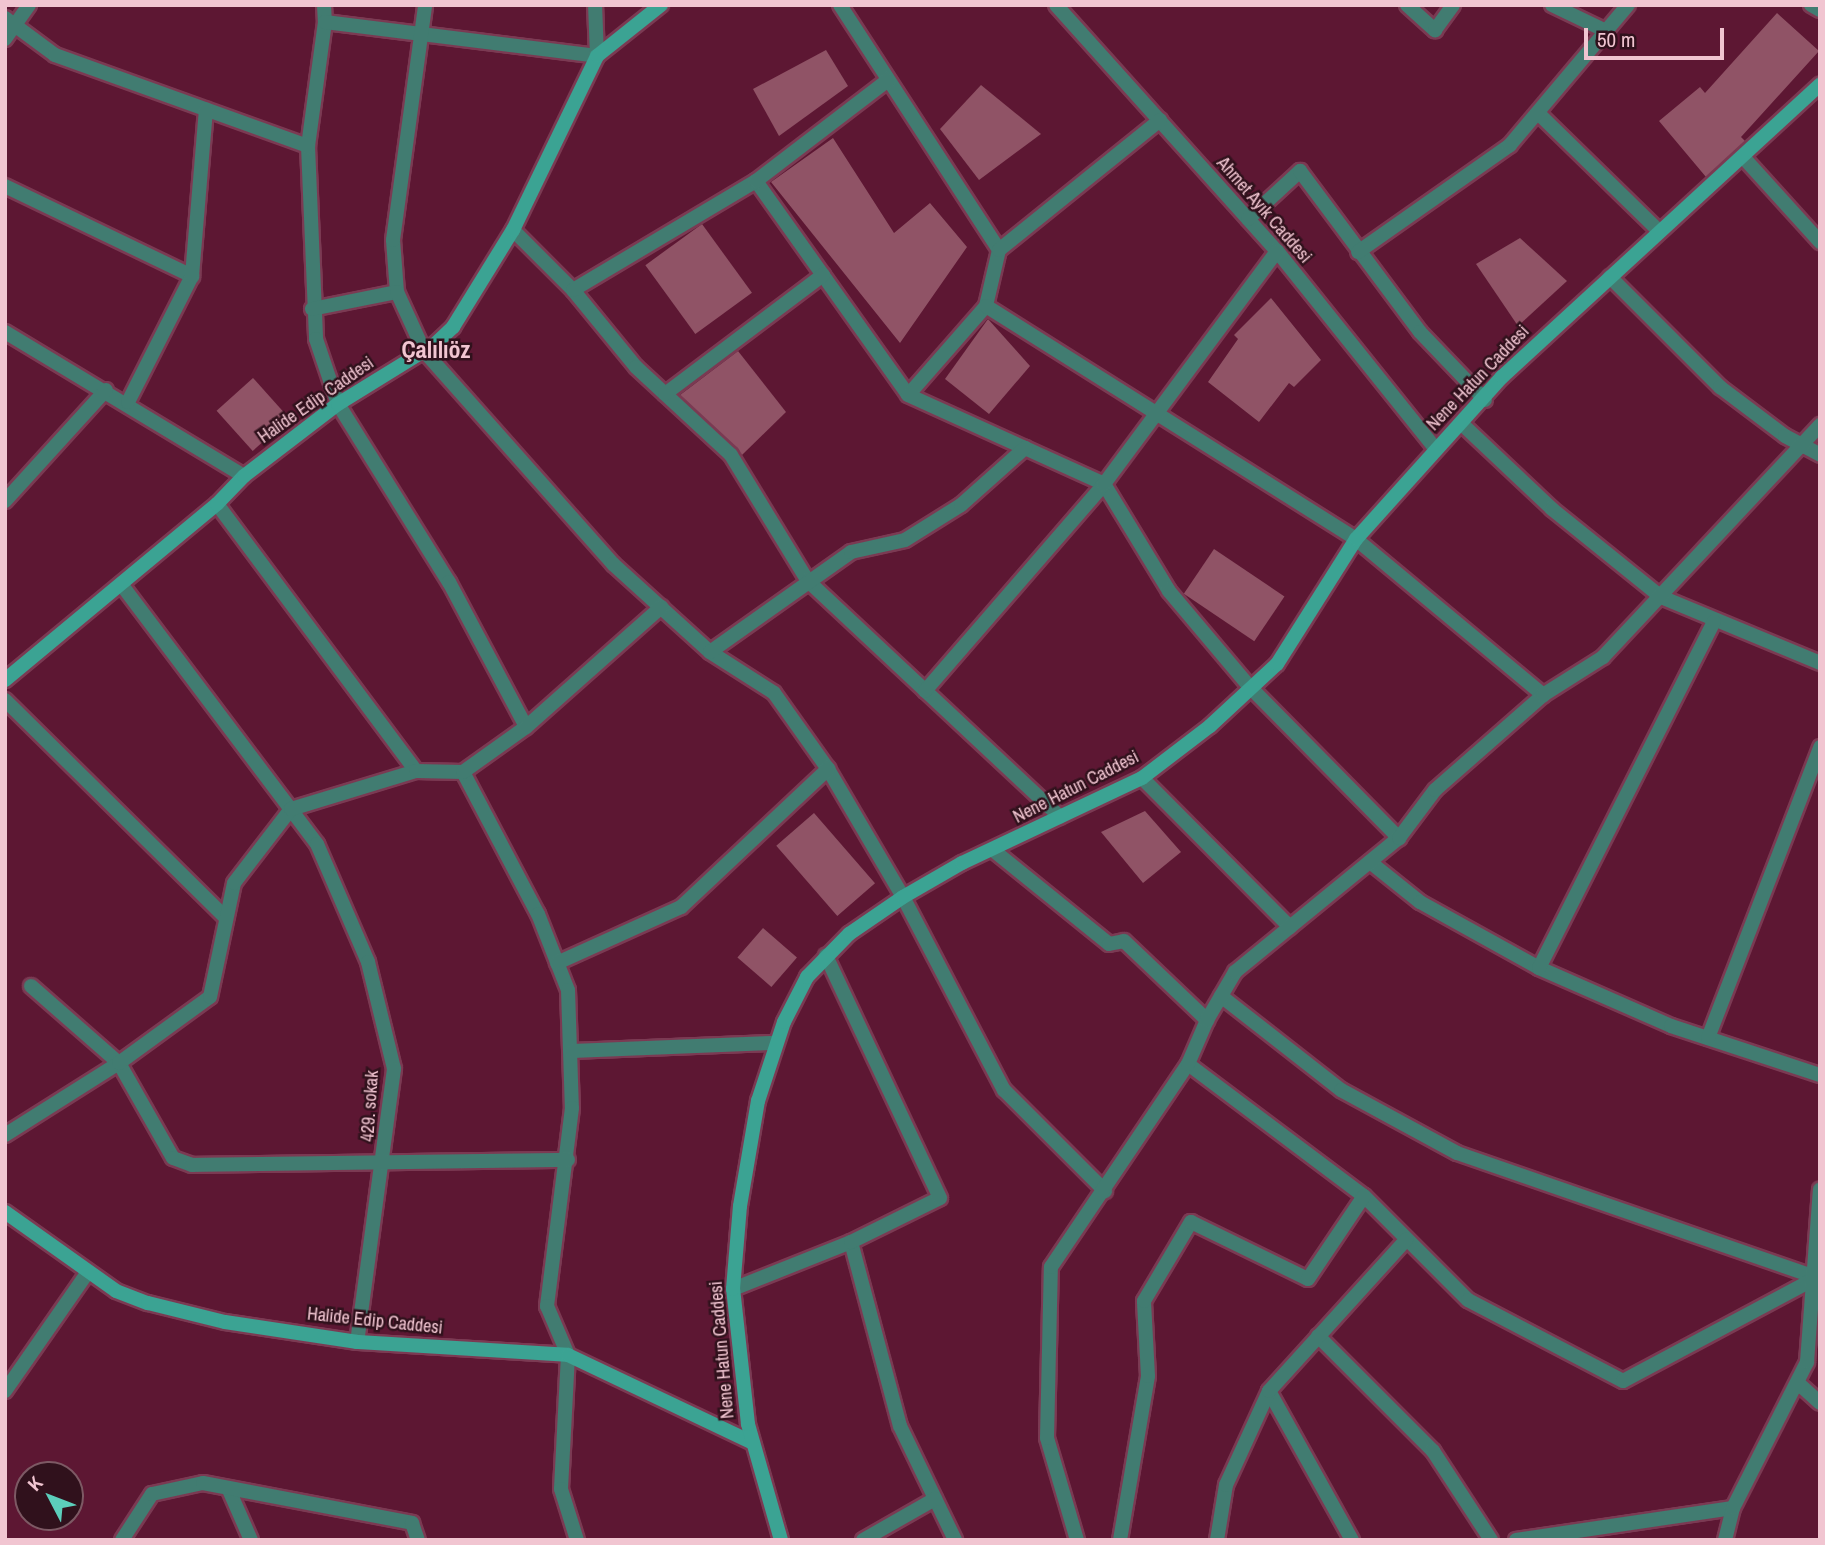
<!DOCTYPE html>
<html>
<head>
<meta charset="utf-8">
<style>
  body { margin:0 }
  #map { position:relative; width:1825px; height:1545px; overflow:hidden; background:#5d1733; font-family:"Archivo Narrow",sans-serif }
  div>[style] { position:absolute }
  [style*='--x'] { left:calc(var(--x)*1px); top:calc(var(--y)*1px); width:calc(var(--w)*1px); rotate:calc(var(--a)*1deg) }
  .building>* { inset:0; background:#905366; transform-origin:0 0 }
  .roads { filter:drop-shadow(2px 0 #7b3a53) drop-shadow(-2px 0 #7b3a53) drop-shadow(0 2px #7b3a53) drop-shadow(0 -2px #7b3a53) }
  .street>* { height:14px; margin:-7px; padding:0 7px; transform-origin:7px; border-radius:7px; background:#417c71 }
  .secondary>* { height:14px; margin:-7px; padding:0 7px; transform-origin:7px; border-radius:7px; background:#3ba393 }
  span { translate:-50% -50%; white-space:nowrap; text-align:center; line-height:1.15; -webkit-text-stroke:5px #30111c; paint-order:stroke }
  .street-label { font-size:18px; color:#f1c5d1 }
  .district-label { font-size:24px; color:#f1c5d1; font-weight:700 }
  .frame { position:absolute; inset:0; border:7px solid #f1c5d1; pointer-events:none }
  .north { position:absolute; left:14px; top:1461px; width:70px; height:70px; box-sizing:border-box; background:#30111c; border:2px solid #7d5964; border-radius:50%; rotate:312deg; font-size:19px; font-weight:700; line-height:28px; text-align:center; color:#f1c5d1 }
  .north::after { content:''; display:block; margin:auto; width:24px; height:32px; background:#5ccebb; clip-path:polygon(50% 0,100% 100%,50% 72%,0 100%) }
  .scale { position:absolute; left:1584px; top:28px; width:140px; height:32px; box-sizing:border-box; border:4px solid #f1c5d1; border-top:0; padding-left:9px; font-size:21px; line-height:24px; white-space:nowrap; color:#f1c5d1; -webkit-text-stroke:5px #30111c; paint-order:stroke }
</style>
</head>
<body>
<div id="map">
  <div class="building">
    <i style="clip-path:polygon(1777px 13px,1819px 51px,1741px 137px,1745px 141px,1706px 177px,1659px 121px,1700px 87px,1705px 93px)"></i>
    <i style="clip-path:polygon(826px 50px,848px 86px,779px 136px,753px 89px)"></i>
    <i style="clip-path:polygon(981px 85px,1041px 134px,979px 180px,940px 129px)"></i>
    <i style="clip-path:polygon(833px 138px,894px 233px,930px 203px,967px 247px,900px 343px,771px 182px)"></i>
    <i style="left:702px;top:224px;width:85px;height:70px;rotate:54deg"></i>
    <i style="clip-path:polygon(1520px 238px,1567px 281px,1518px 326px,1476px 264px)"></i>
    <i style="clip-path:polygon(1271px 298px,1321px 360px,1294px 387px,1289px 383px,1259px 422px,1208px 382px,1238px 339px,1234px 335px)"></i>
    <i style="clip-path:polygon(988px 319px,1030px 366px,989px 414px,945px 379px)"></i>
    <i style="clip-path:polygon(738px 351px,786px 412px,742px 455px,680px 395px)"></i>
    <i style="left:253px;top:378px;width:54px;height:49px;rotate:48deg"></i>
    <i style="left:1214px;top:549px;width:85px;height:54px;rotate:34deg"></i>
    <i style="clip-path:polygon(1145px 811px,1181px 852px,1143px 883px,1101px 832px)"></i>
    <i style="left:814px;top:813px;width:93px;height:50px;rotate:49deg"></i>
    <i style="left:763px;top:928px;width:45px;height:39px;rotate:41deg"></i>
  </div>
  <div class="roads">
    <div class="street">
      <i style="--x:324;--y:5;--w:17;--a:87"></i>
      <i style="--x:325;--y:22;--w:125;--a:97.8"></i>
      <i style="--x:308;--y:146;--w:193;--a:87.6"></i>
      <i style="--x:316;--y:339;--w:69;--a:71.3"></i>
      <i style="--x:338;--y:404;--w:210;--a:58.1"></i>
      <i style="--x:449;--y:582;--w:164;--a:62"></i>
      <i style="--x:840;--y:5;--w:292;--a:57"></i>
      <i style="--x:999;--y:250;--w:57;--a:103.1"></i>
      <i style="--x:986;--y:306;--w:118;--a:131.2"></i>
      <i style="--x:1056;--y:5;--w:331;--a:48.1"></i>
      <i style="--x:1277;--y:251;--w:253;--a:51.3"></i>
      <i style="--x:1407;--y:5;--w:38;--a:42"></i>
      <i style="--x:1435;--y:30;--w:31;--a:-54"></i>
      <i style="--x:1552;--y:5;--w:60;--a:25.7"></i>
      <i style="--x:1811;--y:5;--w:10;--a:29"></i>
      <i style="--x:5;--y:18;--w:62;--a:36.5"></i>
      <i style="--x:55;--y:55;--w:269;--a:19.8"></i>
      <i style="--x:325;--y:22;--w:274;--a:7.1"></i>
      <i style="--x:597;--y:56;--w:51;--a:-92.2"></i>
      <i style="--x:5;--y:39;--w:42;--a:-54.8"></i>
      <i style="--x:1538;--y:113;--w:169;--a:44.3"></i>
      <i style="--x:1743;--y:157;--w:115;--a:47.8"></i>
      <i style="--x:756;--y:181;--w:262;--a:54.6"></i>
      <i style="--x:908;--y:395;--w:215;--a:24.4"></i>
      <i style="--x:1104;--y:484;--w:125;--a:58.7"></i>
      <i style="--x:1169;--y:591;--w:124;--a:49.9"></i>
      <i style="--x:1249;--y:686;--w:214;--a:45.4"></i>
      <i style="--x:5;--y:186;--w:208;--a:25.7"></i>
      <i style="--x:1248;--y:219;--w:71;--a:-42.7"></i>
      <i style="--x:1300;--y:171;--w:201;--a:53.3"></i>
      <i style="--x:1420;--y:332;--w:94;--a:46.3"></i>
      <i style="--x:513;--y:230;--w:85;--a:45"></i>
      <i style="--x:573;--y:290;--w:99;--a:50.7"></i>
      <i style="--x:636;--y:367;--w:129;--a:42.8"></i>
      <i style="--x:731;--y:455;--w:148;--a:58.6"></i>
      <i style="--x:808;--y:581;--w:345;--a:43.1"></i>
      <i style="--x:999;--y:250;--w:207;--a:-38.9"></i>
      <i style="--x:1358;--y:252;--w:186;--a:-35.1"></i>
      <i style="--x:1510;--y:145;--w:183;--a:-49.9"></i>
      <i style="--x:1610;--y:277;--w:156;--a:45"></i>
      <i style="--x:1720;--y:387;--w:81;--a:37"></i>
      <i style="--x:1785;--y:436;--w:40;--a:28"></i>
      <i style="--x:573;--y:290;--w:213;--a:-30.8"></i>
      <i style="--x:756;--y:181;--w:166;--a:-37.4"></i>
      <i style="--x:397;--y:292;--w:52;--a:-94.4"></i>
      <i style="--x:393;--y:240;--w:237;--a:-82.2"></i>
      <i style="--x:986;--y:306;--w:437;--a:32.2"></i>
      <i style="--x:1356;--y:539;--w:244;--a:39.8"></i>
      <i style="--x:312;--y:309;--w:87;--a:-11.3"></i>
      <i style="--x:397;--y:292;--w:65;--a:65.4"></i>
      <i style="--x:424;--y:351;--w:285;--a:48.4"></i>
      <i style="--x:613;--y:564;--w:131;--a:42.2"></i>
      <i style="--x:710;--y:652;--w:76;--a:32.6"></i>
      <i style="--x:774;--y:693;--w:93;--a:54.6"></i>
      <i style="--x:828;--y:769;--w:148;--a:59.6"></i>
      <i style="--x:903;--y:897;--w:218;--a:62.4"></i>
      <i style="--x:1004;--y:1090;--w:143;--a:45"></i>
      <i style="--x:5;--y:332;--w:279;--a:31.1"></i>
      <i style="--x:665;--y:394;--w:198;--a:-37"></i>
      <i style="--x:128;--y:402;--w:141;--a:-63.1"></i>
      <i style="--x:192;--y:276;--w:167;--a:-85.2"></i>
      <i style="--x:1463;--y:425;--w:122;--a:43.3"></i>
      <i style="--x:1552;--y:509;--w:140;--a:38.9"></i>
      <i style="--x:1661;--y:597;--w:172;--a:22.5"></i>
      <i style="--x:5;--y:501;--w:150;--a:-47.7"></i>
      <i style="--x:217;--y:504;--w:333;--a:53.3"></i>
      <i style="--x:121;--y:584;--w:326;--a:53"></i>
      <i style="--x:317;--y:844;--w:129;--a:66.6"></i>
      <i style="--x:368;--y:962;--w:110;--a:76.3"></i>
      <i style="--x:394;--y:1069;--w:275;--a:97.7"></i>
      <i style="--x:710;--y:652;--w:173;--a:-35.3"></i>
      <i style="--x:851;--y:552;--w:55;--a:-12.5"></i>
      <i style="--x:905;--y:540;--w:66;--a:-32"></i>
      <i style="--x:961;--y:505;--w:86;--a:-41.7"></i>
      <i style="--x:925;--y:691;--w:274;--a:-49.1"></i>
      <i style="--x:1104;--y:484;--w:290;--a:-53.4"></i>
      <i style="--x:5;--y:700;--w:310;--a:44.6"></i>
      <i style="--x:463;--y:772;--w:161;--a:62.2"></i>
      <i style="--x:538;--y:914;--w:82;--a:68.5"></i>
      <i style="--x:568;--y:990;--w:118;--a:88.1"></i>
      <i style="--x:572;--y:1108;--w:200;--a:97.2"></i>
      <i style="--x:547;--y:1306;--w:53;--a:66.8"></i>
      <i style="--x:568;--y:1355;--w:134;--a:93"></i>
      <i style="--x:561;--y:1489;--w:53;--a:72.6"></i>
      <i style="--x:1142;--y:778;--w:210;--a:45.2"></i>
      <i style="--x:993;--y:850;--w:149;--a:39"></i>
      <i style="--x:1109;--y:944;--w:15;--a:-11"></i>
      <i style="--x:1124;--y:941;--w:115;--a:43.6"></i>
      <i style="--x:1370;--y:862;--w:64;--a:38.7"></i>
      <i style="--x:1420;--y:902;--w:136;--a:29"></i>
      <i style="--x:1539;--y:968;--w:144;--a:23.7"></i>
      <i style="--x:1671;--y:1026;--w:157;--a:18.2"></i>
      <i style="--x:557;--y:963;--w:136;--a:-24.3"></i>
      <i style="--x:681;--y:907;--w:202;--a:-43.2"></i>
      <i style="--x:1539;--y:968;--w:388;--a:-63.2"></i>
      <i style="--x:31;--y:986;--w:117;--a:41.2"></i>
      <i style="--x:119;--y:1063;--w:109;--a:60.4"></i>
      <i style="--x:173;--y:1158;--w:20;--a:20"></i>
      <i style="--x:192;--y:1165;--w:376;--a:-0.8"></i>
      <i style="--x:1221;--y:996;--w:152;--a:38.1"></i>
      <i style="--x:1341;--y:1090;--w:132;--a:28.5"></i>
      <i style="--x:1457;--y:1153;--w:381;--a:19.1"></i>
      <i style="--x:1708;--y:1038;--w:312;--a:-68.9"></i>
      <i style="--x:573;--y:1051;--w:203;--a:-2.3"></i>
      <i style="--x:1188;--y:1064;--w:220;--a:36.9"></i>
      <i style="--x:1364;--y:1196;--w:147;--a:45"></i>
      <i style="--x:1468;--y:1300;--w:175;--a:27.6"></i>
      <i style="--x:1623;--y:1381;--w:223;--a:-28.1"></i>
      <i style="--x:5;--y:1135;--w:135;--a:-32.3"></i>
      <i style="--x:119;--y:1063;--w:112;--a:-36"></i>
      <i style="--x:210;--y:997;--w:116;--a:-78.1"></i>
      <i style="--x:234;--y:883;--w:93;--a:-52.4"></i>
      <i style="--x:291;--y:809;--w:131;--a:-16.9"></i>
      <i style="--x:416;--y:771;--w:47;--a:1.2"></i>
      <i style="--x:463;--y:772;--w:77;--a:-35.5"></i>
      <i style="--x:526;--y:727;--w:181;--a:-41.6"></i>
      <i style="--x:851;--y:1242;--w:190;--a:75.1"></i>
      <i style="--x:900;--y:1426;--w:127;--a:64.2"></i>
      <i style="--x:733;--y:1289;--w:127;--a:-21.7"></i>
      <i style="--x:851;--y:1242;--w:99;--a:-26.3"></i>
      <i style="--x:940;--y:1198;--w:268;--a:-115.2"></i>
      <i style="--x:1318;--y:1336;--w:163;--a:45"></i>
      <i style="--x:1433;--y:1451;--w:106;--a:56.9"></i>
      <i style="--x:1799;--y:1384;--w:28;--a:42"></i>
      <i style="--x:5;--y:1391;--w:145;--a:-55.1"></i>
      <i style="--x:1269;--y:1391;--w:171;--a:60.9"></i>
      <i style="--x:229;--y:1490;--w:55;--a:66.3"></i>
      <i style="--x:122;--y:1540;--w:55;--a:-56.9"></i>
      <i style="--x:152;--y:1494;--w:52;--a:-12.2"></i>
      <i style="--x:203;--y:1483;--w:213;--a:10.8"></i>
      <i style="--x:412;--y:1523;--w:18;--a:71"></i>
      <i style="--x:863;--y:1540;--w:83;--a:-29.7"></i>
      <i style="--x:1077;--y:1540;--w:106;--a:-106.4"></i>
      <i style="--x:1047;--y:1438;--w:171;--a:-88.7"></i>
      <i style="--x:1051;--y:1267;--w:245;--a:-56"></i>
      <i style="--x:1188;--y:1064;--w:48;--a:-66.6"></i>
      <i style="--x:1207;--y:1020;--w:56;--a:-59.7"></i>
      <i style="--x:1235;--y:972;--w:212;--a:-39.3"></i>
      <i style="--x:1399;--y:838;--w:60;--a:-53.1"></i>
      <i style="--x:1435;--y:790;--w:144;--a:-41.3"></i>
      <i style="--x:1543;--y:695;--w:71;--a:-32.3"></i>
      <i style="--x:1603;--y:657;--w:318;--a:-46.9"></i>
      <i style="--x:1120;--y:1540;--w:166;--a:-80.3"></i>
      <i style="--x:1148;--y:1376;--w:75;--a:-93.1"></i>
      <i style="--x:1144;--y:1301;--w:92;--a:-59.3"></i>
      <i style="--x:1191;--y:1222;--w:130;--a:26"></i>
      <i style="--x:1308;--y:1279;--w:100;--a:-56"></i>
      <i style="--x:1217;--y:1540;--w:56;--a:-80.7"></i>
      <i style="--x:1226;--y:1485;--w:103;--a:-65.4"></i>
      <i style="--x:1269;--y:1391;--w:205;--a:-47.8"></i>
      <i style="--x:1516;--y:1540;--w:219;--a:-8.4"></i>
      <i style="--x:1725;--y:1540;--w:33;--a:-76"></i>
      <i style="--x:1733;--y:1508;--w:164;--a:-63.1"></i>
      <i style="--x:1807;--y:1362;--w:173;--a:-85.7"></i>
    </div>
    <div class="secondary">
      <i style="--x:5;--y:680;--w:276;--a:-39.7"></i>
      <i style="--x:217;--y:504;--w:39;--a:-46"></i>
      <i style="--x:244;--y:476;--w:118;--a:-37.5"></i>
      <i style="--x:338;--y:404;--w:114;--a:-31.7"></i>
      <i style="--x:435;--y:344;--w:25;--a:-43"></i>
      <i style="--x:453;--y:327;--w:114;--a:-58.3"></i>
      <i style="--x:513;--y:230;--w:193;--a:-64.2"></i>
      <i style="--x:597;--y:56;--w:82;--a:-38.6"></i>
      <i style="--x:5;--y:1212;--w:136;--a:35.4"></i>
      <i style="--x:116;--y:1291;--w:34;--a:21"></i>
      <i style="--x:148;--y:1303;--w:79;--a:13.9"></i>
      <i style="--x:225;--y:1322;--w:134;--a:8.6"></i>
      <i style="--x:357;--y:1342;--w:211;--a:3.5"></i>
      <i style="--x:568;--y:1355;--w:203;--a:25.4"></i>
      <i style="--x:781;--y:1540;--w:121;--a:-105.9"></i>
      <i style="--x:748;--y:1424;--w:136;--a:-96.3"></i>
      <i style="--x:733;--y:1289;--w:83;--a:-85.2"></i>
      <i style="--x:740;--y:1206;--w:107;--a:-80.3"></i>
      <i style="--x:758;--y:1101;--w:83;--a:-71.8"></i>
      <i style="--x:784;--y:1022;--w:51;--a:-62.9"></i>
      <i style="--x:807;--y:977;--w:60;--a:-45.7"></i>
      <i style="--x:849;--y:934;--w:65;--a:-34.4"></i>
      <i style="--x:903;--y:897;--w:68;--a:-30"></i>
      <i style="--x:962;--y:863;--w:199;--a:-25.3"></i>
      <i style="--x:1142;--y:778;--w:86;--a:-37.4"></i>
      <i style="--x:1210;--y:726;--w:91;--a:-42.8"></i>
      <i style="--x:1277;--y:664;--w:148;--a:-57.7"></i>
      <i style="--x:1356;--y:539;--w:218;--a:-48"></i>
      <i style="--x:1502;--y:377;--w:432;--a:-42.6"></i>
    </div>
  </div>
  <div class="street-label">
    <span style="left:1264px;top:210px;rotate:49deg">Ahmet Ayık Caddesi</span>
    <span style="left:1478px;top:378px;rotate:-46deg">Nene Hatun Caddesi</span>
    <span style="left:316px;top:400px;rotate:-35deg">Halide Edip Caddesi</span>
    <span style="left:1076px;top:787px;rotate:-27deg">Nene Hatun Caddesi</span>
    <span style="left:370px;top:1106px;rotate:-86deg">429. sokak</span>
    <span style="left:375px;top:1321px;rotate:6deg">Halide Edip Caddesi</span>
    <span style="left:722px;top:1350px;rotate:-95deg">Nene Hatun Caddesi</span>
  </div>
  <div class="district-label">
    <span style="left:436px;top:350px">Çalılıöz</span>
  </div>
  <div class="frame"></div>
  <div class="north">K</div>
  <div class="scale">50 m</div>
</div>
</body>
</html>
